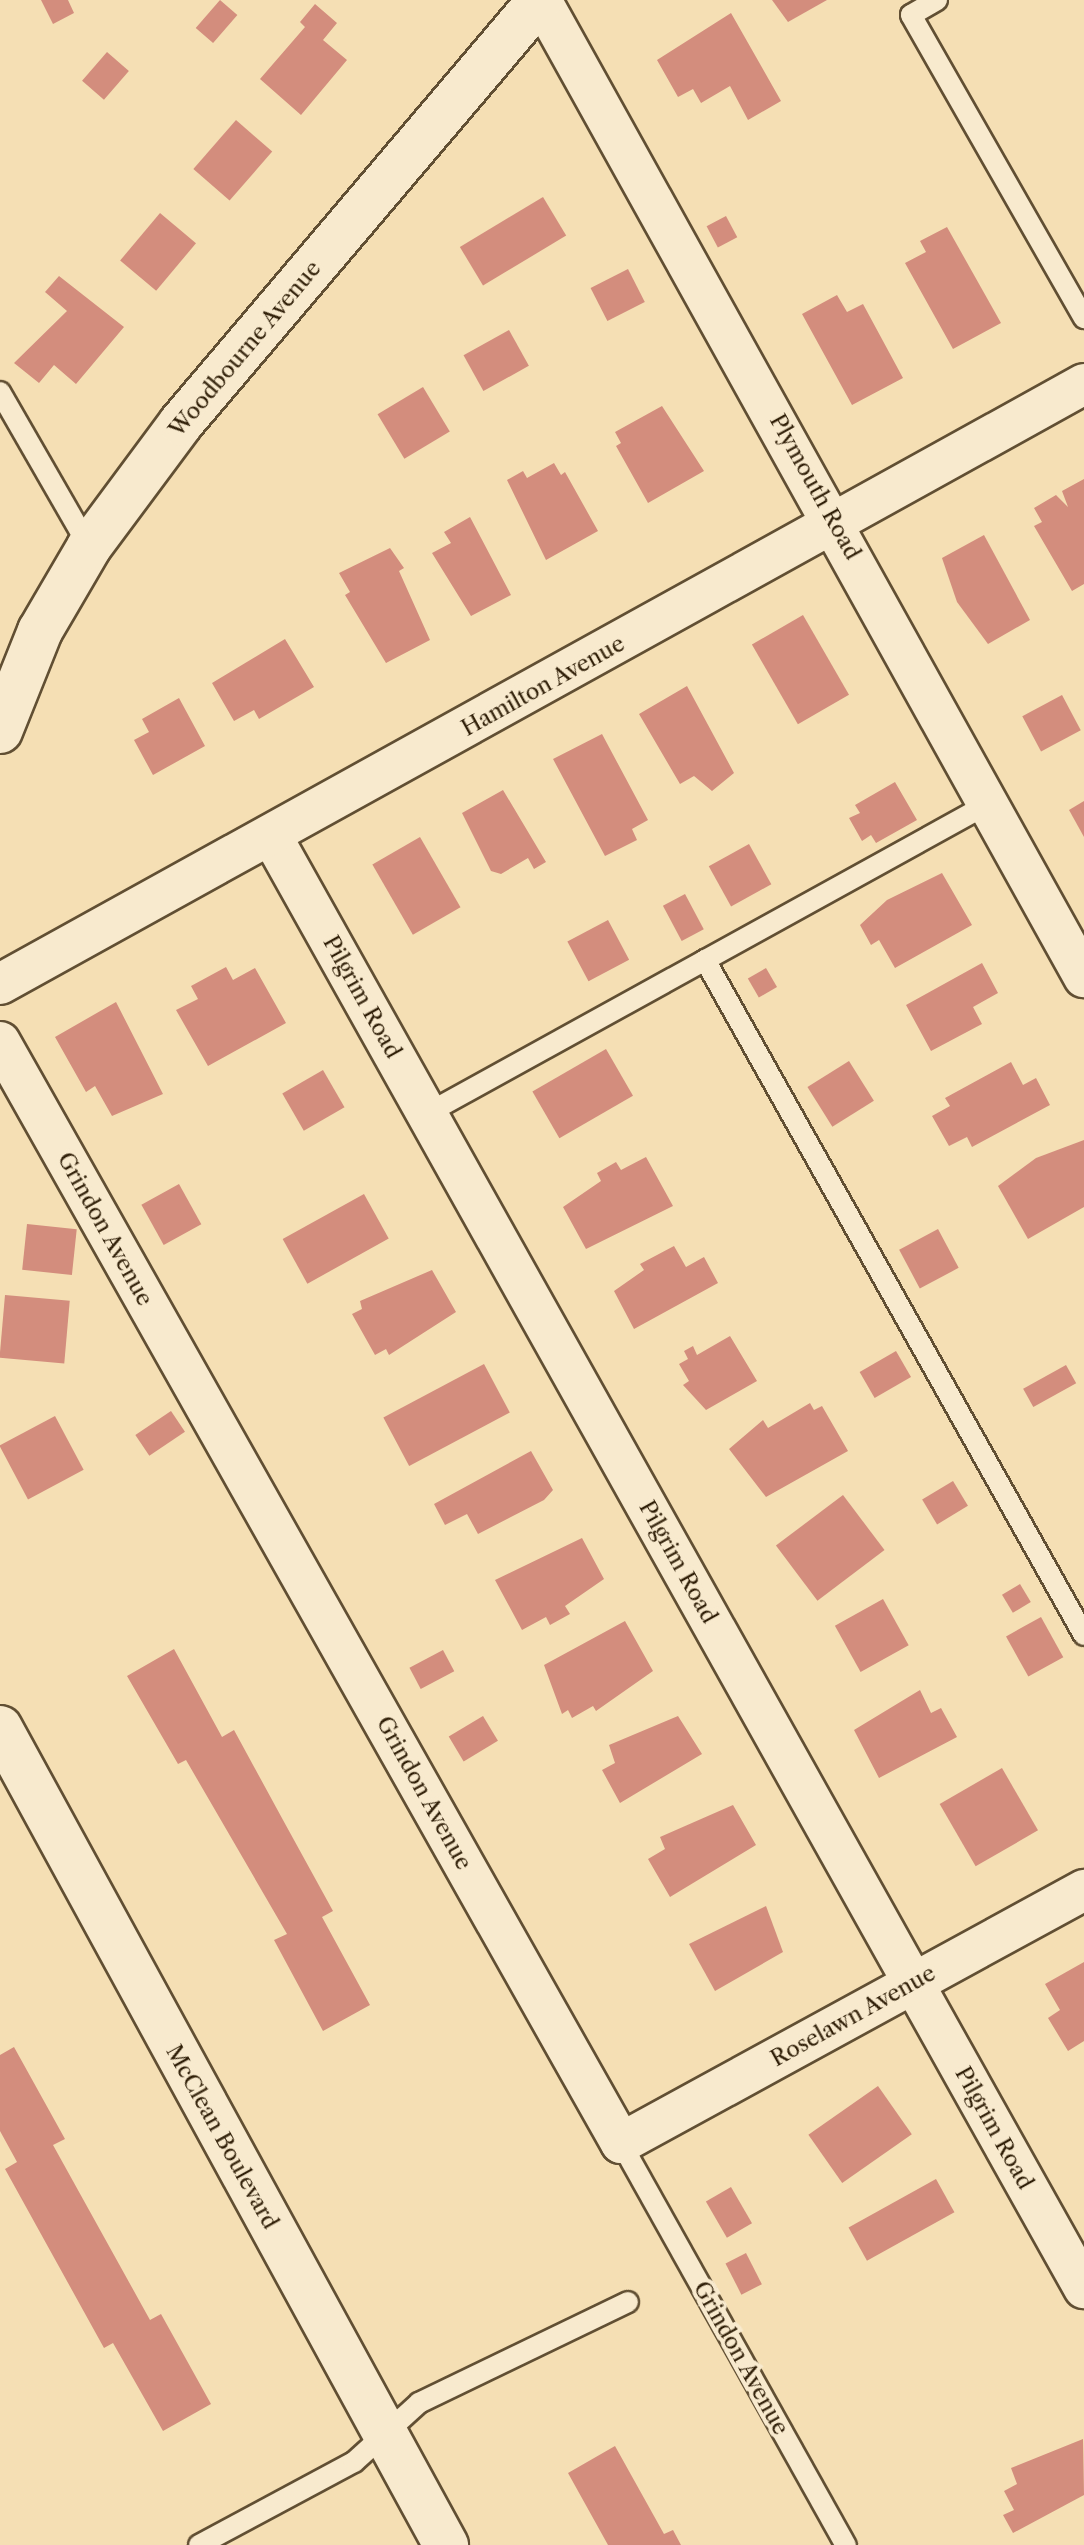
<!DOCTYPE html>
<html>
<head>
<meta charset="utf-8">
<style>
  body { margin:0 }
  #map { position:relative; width:1084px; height:2545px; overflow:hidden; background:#f5dfb4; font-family:"Libre Caslon Text",serif }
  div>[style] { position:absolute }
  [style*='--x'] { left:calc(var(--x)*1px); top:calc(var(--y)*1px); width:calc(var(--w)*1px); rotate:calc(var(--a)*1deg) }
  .building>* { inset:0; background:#d38d7d; transform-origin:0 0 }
  .roads { filter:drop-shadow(2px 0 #614f33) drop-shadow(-2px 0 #614f33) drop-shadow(0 2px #614f33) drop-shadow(0 -2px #614f33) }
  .lane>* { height:20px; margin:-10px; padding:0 10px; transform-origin:10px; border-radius:10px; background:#f8eace }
  .street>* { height:40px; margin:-20px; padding:0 20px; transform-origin:20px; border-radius:20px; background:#f8eace }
  .secondary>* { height:44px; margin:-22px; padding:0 22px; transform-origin:22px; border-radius:22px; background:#f8eace }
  span { translate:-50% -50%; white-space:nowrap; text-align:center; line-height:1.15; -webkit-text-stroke:8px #f8eace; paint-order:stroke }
  .street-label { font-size:22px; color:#301f08 }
</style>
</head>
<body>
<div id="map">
  <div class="building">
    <i style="clip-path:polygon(41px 0,68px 0,74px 13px,53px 24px)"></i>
    <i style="left:220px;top:0;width:23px;height:37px;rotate:41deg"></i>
    <i style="clip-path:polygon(772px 0,827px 0,788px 22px)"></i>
    <i style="clip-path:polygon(315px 4px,337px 23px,323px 40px,347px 60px,301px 115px,260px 79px,305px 27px,300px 22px)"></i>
    <i style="clip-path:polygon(731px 13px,781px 101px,748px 120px,730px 86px,701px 103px,693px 89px,678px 97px,657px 60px)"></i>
    <i style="left:107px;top:52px;width:29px;height:38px;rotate:41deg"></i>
    <i style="left:236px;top:120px;width:48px;height:65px;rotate:41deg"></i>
    <i style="left:543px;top:197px;width:45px;height:97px;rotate:59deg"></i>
    <i style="left:160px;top:213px;width:47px;height:62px;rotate:40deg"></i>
    <i style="left:726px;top:216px;width:24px;height:22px;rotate:62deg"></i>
    <i style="clip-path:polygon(947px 227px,1001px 323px,953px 349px,905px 263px,926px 252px,920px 241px)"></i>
    <i style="left:628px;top:269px;width:37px;height:42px;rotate:63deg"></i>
    <i style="clip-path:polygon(59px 276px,124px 327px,76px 384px,54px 365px,39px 383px,14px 363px,67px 311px,45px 292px)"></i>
    <i style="clip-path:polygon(837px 295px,847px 312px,863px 304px,903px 378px,852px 405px,802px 314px)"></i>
    <i style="left:509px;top:330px;width:41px;height:52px;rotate:61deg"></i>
    <i style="left:423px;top:387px;width:52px;height:53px;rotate:59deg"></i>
    <i style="clip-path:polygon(662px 406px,704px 471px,648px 503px,616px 446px,621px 443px,615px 432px)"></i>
    <i style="clip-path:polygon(554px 463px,561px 475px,565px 472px,598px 531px,546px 560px,507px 480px,523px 471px,527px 478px)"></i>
    <i style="clip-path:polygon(1084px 479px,1084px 584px,1072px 591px,1034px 526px,1042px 522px,1034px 508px,1056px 495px,1068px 507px,1062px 491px)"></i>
    <i style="clip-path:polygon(470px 517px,511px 595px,471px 616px,432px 553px,451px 543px,444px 532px)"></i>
    <i style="clip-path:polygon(984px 535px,1030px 620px,988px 644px,957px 602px,942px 558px)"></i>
    <i style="clip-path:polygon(390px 548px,404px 568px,399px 571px,430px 640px,386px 663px,345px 595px,350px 592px,339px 573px)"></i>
    <i style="left:803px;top:615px;width:92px;height:59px;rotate:60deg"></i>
    <i style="clip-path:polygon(285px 639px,314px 687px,259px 719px,254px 710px,234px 721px,212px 683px)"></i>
    <i style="clip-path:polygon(687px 686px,734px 773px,712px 791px,694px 776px,680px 784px,639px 714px)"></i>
    <i style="left:1062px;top:695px;width:40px;height:45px;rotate:62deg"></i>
    <i style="clip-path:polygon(179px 698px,205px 746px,153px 775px,134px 740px,149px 732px,142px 719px)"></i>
    <i style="clip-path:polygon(602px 734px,648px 820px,632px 829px,637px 840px,605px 856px,553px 759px)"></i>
    <i style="clip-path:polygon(895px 782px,917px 820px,876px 843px,871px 835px,862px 841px,849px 818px,860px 813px,855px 805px)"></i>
    <i style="clip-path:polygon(503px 790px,546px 862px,534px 869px,528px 858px,501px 874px,491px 871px,462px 813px)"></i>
    <i style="clip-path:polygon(1084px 801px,1084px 837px,1069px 810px)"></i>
    <i style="left:420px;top:837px;width:81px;height:55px;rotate:60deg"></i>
    <i style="left:749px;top:844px;width:46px;height:46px;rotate:61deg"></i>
    <i style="clip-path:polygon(942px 873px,972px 925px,895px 968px,879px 940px,871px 945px,860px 925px,887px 900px)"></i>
    <i style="left:685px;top:894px;width:40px;height:25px;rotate:62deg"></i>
    <i style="left:608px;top:920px;width:45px;height:46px;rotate:62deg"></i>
    <i style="clip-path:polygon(982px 963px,998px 993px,973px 1007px,982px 1024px,931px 1051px,906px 1005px)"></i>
    <i style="clip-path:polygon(226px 967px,233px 980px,255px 968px,286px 1023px,208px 1066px,176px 1010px,198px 999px,191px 986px)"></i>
    <i style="left:766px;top:968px;width:22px;height:21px;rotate:60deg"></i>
    <i style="clip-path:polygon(116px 1002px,163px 1094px,112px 1116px,95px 1086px,86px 1092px,55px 1037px)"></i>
    <i style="left:606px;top:1049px;width:54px;height:85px;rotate:60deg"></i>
    <i style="left:849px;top:1061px;width:47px;height:49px;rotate:58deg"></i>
    <i style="clip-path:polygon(1011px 1062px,1023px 1085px,1036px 1078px,1050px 1105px,972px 1147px,967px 1137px,949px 1146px,932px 1116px,950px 1106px,945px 1098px)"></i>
    <i style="left:323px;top:1070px;width:43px;height:47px;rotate:60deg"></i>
    <i style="clip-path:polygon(1084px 1140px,1084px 1207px,1028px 1239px,998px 1186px,1036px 1158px)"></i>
    <i style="clip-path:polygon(646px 1157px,673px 1206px,586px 1249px,563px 1207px,601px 1181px,597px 1173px,616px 1162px,621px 1170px)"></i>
    <i style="left:179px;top:1184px;width:46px;height:43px;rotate:61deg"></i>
    <i style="left:364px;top:1194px;width:51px;height:93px;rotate:61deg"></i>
    <i style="left:27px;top:1224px;width:50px;height:46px;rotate:6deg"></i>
    <i style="left:938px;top:1229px;width:44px;height:44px;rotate:62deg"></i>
    <i style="clip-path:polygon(674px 1246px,686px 1267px,704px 1257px,718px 1283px,634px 1329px,614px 1291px,644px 1270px,640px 1264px)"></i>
    <i style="clip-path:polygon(432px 1270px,456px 1312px,389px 1355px,386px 1349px,375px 1355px,352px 1314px,362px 1309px,360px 1301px)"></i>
    <i style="left:5px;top:1295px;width:65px;height:63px;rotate:5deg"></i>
    <i style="clip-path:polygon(730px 1336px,757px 1381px,706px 1410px,683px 1385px,689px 1381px,679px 1364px,688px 1359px,684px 1351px,693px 1346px,697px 1355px)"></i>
    <i style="left:896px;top:1351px;width:30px;height:42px;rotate:60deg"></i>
    <i style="left:484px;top:1364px;width:55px;height:114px;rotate:62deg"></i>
    <i style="left:1066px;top:1365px;width:21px;height:49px;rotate:61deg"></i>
    <i style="clip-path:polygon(810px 1403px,814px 1410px,822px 1406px,848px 1451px,766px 1497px,729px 1449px,763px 1420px,768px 1428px)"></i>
    <i style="left:171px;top:1411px;width:25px;height:43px;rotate:56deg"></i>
    <i style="left:55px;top:1416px;width:61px;height:63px;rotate:62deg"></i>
    <i style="clip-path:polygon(531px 1451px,553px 1490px,544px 1500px,478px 1534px,467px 1514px,445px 1525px,434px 1504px)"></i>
    <i style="left:953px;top:1481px;width:29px;height:36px;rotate:59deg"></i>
    <i style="left:843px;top:1495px;width:69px;height:84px;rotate:53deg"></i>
    <i style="clip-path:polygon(582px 1538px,604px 1579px,565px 1606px,570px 1614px,550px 1625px,546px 1617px,522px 1630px,495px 1580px)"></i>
    <i style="left:1020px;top:1584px;width:21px;height:21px;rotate:59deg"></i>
    <i style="left:883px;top:1599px;width:53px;height:55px;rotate:61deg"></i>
    <i style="left:1041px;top:1617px;width:46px;height:40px;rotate:61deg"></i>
    <i style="clip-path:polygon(625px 1621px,653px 1671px,596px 1711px,593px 1706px,572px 1718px,568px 1710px,562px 1714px,544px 1665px)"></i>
    <i style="clip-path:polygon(174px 1649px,222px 1737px,234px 1730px,283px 1820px,333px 1911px,322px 1917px,370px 2005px,323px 2031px,274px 1940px,287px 1934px,186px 1760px,178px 1764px,127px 1676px)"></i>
    <i style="left:443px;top:1650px;width:24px;height:38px;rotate:62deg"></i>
    <i style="clip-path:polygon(920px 1690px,931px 1713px,941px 1708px,957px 1737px,879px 1778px,854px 1730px)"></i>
    <i style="left:483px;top:1716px;width:29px;height:40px;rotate:59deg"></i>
    <i style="clip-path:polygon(678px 1716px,702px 1754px,620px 1803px,602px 1770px,615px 1763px,609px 1745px)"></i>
    <i style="left:1002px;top:1768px;width:72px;height:72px;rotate:60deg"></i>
    <i style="clip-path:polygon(733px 1805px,756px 1845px,670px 1897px,648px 1859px,665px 1849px,660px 1837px)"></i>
    <i style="clip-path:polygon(766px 1906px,783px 1952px,715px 1991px,689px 1944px)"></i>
    <i style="clip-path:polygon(1084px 1962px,1084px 2041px,1068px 2051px,1048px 2018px,1060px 2010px,1045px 1984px)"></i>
    <i style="clip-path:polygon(14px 2047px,65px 2139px,53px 2145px,150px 2320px,161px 2314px,211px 2404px,163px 2431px,113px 2343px,104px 2348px,5px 2169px,17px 2162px,0 2131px,0 2055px)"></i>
    <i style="left:878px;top:2086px;width:59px;height:85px;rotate:55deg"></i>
    <i style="left:936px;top:2179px;width:38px;height:100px;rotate:61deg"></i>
    <i style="left:731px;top:2187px;width:42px;height:29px;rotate:60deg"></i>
    <i style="left:746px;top:2253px;width:35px;height:23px;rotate:63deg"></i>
    <i style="clip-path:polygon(1083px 2439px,1084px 2495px,1013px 2533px,1003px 2515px,1014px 2510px,1004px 2491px,1017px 2484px,1011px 2468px)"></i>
    <i style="clip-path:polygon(615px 2446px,664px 2534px,673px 2530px,681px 2545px,608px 2545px,568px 2473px)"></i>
  </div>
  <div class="roads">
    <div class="lane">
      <i style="--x:937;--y:0;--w:30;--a:150"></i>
      <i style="--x:911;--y:15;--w:349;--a:60.3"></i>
      <i style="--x:0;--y:392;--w:179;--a:60.1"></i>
      <i style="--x:705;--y:960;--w:774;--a:60.69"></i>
      <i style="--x:428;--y:1113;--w:640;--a:-28.89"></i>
      <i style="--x:621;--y:2143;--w:461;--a:60.8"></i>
      <i style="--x:199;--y:2545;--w:176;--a:-28.2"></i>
      <i style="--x:354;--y:2462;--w:88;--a:-42.2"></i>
      <i style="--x:419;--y:2403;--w:232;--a:-25.8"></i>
    </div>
    <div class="street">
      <i style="--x:541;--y:0;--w:1118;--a:60.94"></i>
      <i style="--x:272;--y:837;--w:1663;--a:60.77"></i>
      <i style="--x:0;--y:984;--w:1239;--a:-28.96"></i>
      <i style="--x:0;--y:1042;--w:1264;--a:60.58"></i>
      <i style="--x:621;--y:2143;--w:528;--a:-28.65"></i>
    </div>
    <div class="secondary">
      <i style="--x:0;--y:731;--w:108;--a:-68.2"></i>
      <i style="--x:40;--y:631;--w:97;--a:-59.7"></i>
      <i style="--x:89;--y:547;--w:154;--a:-53.4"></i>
      <i style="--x:181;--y:423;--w:555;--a:-49.68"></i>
      <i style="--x:0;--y:1728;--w:931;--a:61.37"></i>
    </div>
  </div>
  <div class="street-label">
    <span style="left:245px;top:349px;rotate:-50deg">Woodbourne Avenue</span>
    <span style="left:815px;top:487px;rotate:61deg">Plymouth Road</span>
    <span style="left:543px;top:686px;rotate:-29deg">Hamilton Avenue</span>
    <span style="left:362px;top:997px;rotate:61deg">Pilgrim Road</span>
    <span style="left:105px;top:1229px;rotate:61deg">Grindon Avenue</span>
    <span style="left:678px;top:1562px;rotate:61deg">Pilgrim Road</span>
    <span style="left:424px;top:1793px;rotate:61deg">Grindon Avenue</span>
    <span style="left:853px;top:2016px;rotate:-29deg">Roselawn Avenue</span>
    <span style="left:994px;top:2128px;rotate:61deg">Pilgrim Road</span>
    <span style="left:222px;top:2137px;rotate:61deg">McClean Boulevard</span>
    <span style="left:741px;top:2358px;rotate:61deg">Grindon Avenue</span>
  </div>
</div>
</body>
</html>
